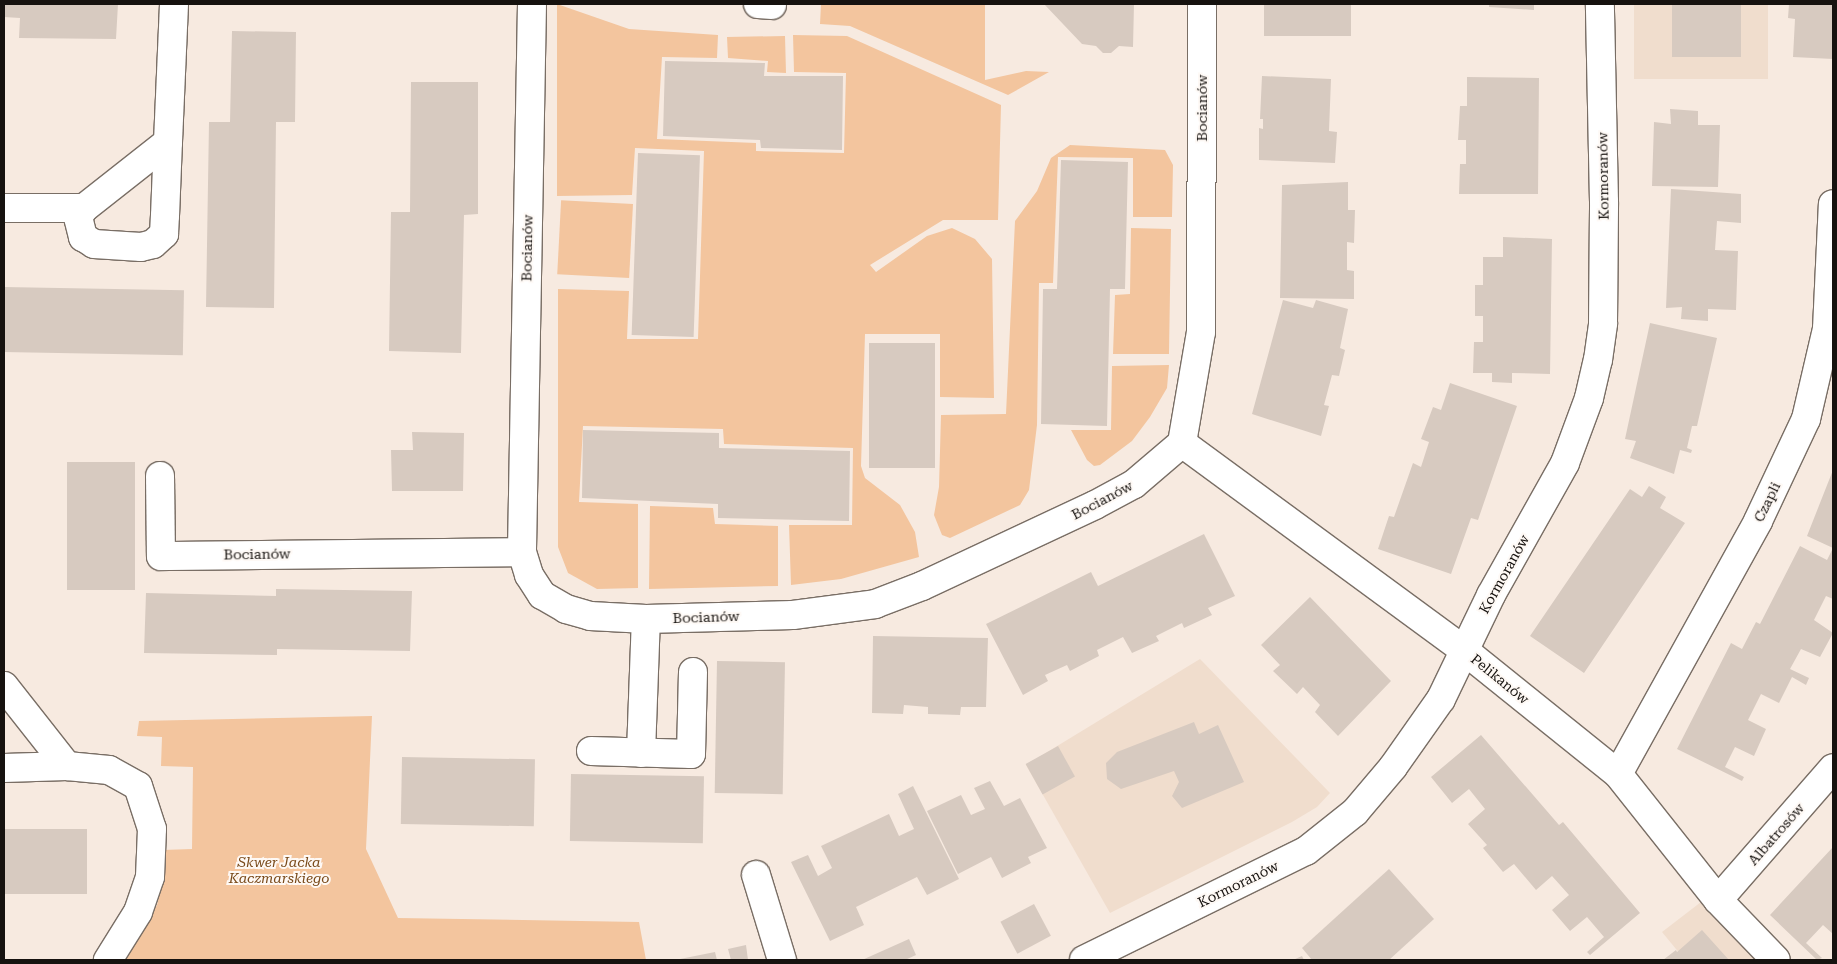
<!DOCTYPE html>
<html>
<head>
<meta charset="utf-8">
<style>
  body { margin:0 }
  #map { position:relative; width:1837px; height:964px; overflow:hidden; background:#f7eae0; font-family:"Roboto Serif",serif }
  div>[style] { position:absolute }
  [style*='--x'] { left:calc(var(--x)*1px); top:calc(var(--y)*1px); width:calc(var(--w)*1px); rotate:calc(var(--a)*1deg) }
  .built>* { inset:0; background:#f0ddcd; transform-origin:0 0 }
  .green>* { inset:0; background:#f3c59e; transform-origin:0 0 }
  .building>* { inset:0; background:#d7cac0; transform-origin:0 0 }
  .roads { filter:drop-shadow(1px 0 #796e65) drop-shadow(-1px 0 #796e65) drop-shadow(0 1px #796e65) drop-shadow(0 -1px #796e65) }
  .minor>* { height:28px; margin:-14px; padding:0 14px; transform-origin:14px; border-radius:14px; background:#fff }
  span { translate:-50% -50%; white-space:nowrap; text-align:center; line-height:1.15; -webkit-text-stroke:4px #fef9f5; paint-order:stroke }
  .street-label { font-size:14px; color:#16120f }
  .park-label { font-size:14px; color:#794a1a; font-style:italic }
  .frame { position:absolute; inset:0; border:5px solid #16120f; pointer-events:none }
</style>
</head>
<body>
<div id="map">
  <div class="built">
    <i style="left:1634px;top:4px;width:134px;height:75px"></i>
    <i style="clip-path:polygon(1200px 659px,1330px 793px,1317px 807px,1292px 822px,1110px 913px,1026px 765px)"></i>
    <i style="clip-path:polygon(1701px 902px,1756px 960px,1685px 960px,1662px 932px)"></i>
  </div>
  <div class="green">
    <i style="clip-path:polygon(557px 4px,629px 29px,718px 35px,717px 58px,662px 57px,657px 139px,756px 143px,756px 151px,844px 153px,846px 73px,794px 72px,793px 35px,847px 36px,1001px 105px,998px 220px,943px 220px,870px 265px,876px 272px,927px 236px,952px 228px,975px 239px,992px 259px,994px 398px,940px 397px,940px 334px,865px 334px,861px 466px,865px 478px,900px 505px,915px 532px,919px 557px,841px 579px,791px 585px,789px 525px,852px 525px,853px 448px,724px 444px,723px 429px,583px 426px,579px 502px,638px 504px,638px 588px,597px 589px,568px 573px,558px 547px,558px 289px,629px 291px,627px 339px,698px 339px,704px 151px,635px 148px,632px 195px,557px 196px)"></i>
    <i style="clip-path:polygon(821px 4px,985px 4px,985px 80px,1026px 71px,1049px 72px,1008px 95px,850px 26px,820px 24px)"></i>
    <i style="clip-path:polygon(785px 36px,786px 73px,767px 72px,768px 61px,728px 58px,727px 37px)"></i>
    <i style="clip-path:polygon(1070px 145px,1165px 150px,1173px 165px,1172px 217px,1133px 217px,1133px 158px,1058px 157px,1053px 283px,1039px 283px,1037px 425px,1029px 490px,1020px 505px,950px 538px,942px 535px,934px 515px,939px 487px,941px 415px,1006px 414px,1015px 221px,1037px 191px,1051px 158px)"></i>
    <i style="left:633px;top:204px;width:74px;height:72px;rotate:93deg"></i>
    <i style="clip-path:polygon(1131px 228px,1171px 229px,1169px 354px,1113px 354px,1115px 295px,1130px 294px)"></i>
    <i style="clip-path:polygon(1169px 365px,1167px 388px,1150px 417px,1132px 441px,1100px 465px,1094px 466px,1087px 460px,1071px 430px,1111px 430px,1112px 366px)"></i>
    <i style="clip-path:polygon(650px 506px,713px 508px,715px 524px,778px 526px,778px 586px,649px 589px)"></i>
    <i style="clip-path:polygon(372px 716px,366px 849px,398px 918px,639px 922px,646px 960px,124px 960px,157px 905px,164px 875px,163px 850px,192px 849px,193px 767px,161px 766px,162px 737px,137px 736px,139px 721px)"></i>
  </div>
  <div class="building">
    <i style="clip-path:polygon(4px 4px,118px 4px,116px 39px,19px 38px,20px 18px,4px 17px)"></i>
    <i style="clip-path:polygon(1044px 4px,1134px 4px,1133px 47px,1119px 46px,1111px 53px,1103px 53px,1096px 46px,1082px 44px)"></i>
    <i style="left:1264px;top:4px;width:87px;height:32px"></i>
    <i style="clip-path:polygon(1489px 4px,1534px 4px,1534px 10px,1489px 7px)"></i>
    <i style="left:1672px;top:4px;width:69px;height:53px"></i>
    <i style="clip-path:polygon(1789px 4px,1833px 4px,1833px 59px,1793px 57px,1795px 19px,1788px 18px)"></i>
    <i style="clip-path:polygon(232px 31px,296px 32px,295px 122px,276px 122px,274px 308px,206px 307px,209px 122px,230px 122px)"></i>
    <i style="clip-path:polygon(665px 61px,765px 63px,764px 76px,843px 76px,842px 150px,761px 148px,760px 140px,663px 136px)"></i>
    <i style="clip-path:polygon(1262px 76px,1331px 79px,1329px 131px,1337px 132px,1335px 163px,1259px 160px,1259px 128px,1263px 129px,1263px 119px,1260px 119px)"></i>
    <i style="clip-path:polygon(1467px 77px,1539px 78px,1538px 194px,1459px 194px,1460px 164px,1466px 164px,1466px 140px,1458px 140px,1460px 106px,1467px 106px)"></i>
    <i style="clip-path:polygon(411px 82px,478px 82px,478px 214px,464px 215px,461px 353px,389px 351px,391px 212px,410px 212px)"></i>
    <i style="clip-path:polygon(1670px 109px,1698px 111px,1698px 125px,1720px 125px,1718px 187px,1652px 186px,1654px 122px,1671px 124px)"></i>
    <i style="left:638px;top:153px;width:62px;height:182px;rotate:2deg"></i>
    <i style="clip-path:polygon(1061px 160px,1128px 162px,1125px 289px,1110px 289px,1107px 426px,1041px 424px,1043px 289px,1057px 289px)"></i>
    <i style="clip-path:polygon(1348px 182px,1348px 210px,1355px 210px,1354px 243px,1347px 242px,1347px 270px,1354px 271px,1354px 299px,1280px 298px,1282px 185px)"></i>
    <i style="clip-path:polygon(1671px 189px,1741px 194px,1741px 223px,1717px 221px,1715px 250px,1738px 251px,1736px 310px,1708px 309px,1708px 321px,1681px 319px,1682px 307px,1666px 308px)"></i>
    <i style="clip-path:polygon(1503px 237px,1552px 239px,1550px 374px,1512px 373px,1512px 383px,1492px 382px,1492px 373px,1473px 373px,1474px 342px,1483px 342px,1483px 316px,1475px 316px,1475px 285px,1483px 285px,1483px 257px,1503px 257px)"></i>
    <i style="left:4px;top:287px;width:180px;height:65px;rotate:1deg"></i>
    <i style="clip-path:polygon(1283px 300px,1313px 308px,1316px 300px,1348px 309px,1340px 348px,1345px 350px,1339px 376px,1332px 375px,1324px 405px,1329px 406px,1321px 436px,1252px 414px)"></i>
    <i style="clip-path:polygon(1650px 323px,1717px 338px,1697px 426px,1692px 426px,1687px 448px,1692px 450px,1691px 453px,1680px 450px,1674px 474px,1630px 458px,1636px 441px,1625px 439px)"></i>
    <i style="left:869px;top:343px;width:66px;height:125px"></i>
    <i style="clip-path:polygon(1450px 383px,1517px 406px,1478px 520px,1471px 518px,1451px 574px,1378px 549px,1389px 516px,1394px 517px,1413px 463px,1421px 467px,1429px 442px,1421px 439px,1433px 407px,1441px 410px)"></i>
    <i style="clip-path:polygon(583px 430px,719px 433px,719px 448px,850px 451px,849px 521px,718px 518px,718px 504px,582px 498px)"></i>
    <i style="clip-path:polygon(412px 432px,464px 433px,463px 491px,392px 491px,391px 450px,413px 450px)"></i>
    <i style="left:67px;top:462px;width:68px;height:128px"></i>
    <i style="clip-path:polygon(1833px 470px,1833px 599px,1826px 596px,1814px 620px,1833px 633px,1820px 657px,1801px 649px,1790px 669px,1809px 678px,1806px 685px,1792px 677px,1779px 703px,1761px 694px,1748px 720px,1766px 729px,1754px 756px,1735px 747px,1725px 767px,1744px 777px,1742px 781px,1677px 749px,1731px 643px,1742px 649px,1756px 622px,1760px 624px,1800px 546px,1827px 560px,1833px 548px,1807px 536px)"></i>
    <i style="clip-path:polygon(1649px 486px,1666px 497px,1660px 508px,1685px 523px,1584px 673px,1530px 636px,1630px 489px,1642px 497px)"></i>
    <i style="clip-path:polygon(1204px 534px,1235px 596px,1208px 608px,1212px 615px,1184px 628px,1182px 623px,1156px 636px,1159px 641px,1132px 653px,1123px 637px,1097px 650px,1099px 656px,1070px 671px,1067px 665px,1045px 675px,1048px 681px,1023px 695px,986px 624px,1091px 572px,1098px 586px)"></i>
    <i style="clip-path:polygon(276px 589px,412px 591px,410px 651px,277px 649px,277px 655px,144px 653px,146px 593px,276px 596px)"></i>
    <i style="clip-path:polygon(1310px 597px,1391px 681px,1338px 736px,1315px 712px,1320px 705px,1303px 687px,1297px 694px,1273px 671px,1280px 665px,1261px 645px)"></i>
    <i style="clip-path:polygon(873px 636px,988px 638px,986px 707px,961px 707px,960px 715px,928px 714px,928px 707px,904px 705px,903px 714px,872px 713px)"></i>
    <i style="left:717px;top:661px;width:68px;height:132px;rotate:1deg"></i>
    <i style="clip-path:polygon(1194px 722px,1199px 734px,1218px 725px,1244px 782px,1182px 808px,1172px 796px,1179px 782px,1174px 771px,1121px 789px,1107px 779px,1106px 763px,1117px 752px)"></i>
    <i style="clip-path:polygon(1481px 735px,1559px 825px,1563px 822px,1640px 913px,1590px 955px,1587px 952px,1604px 937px,1587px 917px,1570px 931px,1552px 910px,1569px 895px,1552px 876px,1536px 890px,1514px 864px,1503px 872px,1483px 848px,1487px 845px,1468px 824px,1485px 809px,1469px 789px,1452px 803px,1431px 777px)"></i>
    <i style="left:1058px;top:746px;width:35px;height:37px;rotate:61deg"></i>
    <i style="left:402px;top:757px;width:133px;height:67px;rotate:1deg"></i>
    <i style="left:571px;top:774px;width:133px;height:67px;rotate:1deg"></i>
    <i style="clip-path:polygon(990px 781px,1004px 806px,1020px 798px,1047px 848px,1028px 857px,1031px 863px,1002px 878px,991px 857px,958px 874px,927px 811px,961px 795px,971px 815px,985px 809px,974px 788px)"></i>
    <i style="clip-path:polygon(913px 786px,959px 879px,927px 895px,917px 877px,856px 907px,864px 925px,830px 941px,791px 862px,808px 855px,818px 876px,832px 868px,821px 846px,889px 814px,899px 836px,914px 829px,898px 794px)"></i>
    <i style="left:4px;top:829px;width:83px;height:65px"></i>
    <i style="clip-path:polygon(1833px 847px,1833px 934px,1823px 925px,1806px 943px,1822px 958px,1817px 960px,1770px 915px)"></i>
    <i style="clip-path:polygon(1389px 869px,1434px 919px,1389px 960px,1312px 960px,1302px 948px)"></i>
    <i style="left:1034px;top:904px;width:36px;height:38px;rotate:62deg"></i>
    <i style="clip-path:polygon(1702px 930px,1729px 960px,1663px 960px,1676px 950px,1677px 952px)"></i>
    <i style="clip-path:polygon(909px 939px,916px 955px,905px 960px,862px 960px)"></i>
    <i style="clip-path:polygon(746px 945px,748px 960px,731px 960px,728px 949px)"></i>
    <i style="clip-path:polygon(715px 952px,717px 960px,680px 960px,680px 959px)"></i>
    <i style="clip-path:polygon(1302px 956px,1304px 960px,1293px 960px)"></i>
  </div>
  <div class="roads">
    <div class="minor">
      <i style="--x:532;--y:4;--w:548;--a:91.05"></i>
      <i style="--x:522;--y:552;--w:24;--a:73"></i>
      <i style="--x:529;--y:575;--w:24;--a:57"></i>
      <i style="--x:542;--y:595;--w:28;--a:30"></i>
      <i style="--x:566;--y:609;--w:25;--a:16"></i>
      <i style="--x:590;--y:616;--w:56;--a:3.1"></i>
      <i style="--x:646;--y:619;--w:147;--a:-1.6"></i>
      <i style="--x:793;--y:615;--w:83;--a:-7.6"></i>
      <i style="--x:875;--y:604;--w:50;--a:-21"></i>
      <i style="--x:922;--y:586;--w:191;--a:-25.1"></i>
      <i style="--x:1095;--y:505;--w:44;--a:-28.3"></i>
      <i style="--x:1134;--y:484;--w:63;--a:-40.5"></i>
      <i style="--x:1182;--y:443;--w:113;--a:-80.3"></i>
      <i style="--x:1201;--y:332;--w:328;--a:-89.8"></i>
      <i style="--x:758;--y:4;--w:14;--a:4"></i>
      <i style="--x:168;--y:142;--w:107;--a:141.8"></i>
      <i style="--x:84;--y:208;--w:11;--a:124"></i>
      <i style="--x:78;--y:217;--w:21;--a:76"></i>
      <i style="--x:83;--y:237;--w:13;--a:32"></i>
      <i style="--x:94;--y:244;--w:47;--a:3.7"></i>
      <i style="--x:141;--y:247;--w:12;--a:-14"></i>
      <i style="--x:153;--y:244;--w:15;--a:-42"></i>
      <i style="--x:164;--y:234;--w:18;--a:-87"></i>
      <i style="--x:165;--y:216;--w:74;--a:-87.7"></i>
      <i style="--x:168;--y:142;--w:138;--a:-87.5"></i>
      <i style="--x:4;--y:208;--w:80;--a:0"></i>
      <i style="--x:1182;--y:443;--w:351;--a:36.3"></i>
      <i style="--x:1465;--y:651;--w:196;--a:38.8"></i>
      <i style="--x:1618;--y:774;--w:161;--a:51.6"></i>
      <i style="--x:1718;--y:900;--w:83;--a:46"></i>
      <i style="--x:160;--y:476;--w:80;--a:89.3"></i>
      <i style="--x:161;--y:556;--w:361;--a:-0.6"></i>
      <i style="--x:4;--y:686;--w:102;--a:51.8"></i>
      <i style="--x:591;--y:751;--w:100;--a:1.7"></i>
      <i style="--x:691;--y:754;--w:82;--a:-88.6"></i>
      <i style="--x:641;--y:753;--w:134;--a:-87.9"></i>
      <i style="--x:4;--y:768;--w:63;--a:-1.8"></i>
      <i style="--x:67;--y:766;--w:42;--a:5.4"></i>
      <i style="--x:109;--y:770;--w:33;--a:29"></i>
      <i style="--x:138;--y:786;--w:45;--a:72"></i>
      <i style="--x:152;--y:829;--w:48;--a:92.4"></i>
      <i style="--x:150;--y:877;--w:37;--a:109"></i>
      <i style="--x:138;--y:912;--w:57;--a:122"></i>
      <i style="--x:1618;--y:774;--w:289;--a:-61"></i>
      <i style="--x:1758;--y:521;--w:113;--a:-64.8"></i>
      <i style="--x:1806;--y:419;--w:92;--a:-76.9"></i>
      <i style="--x:1827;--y:329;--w:125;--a:-87.3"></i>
      <i style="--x:756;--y:875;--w:89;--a:73"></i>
      <i style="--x:1718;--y:900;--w:175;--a:-48.9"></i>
      <i style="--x:1084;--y:960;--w:247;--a:-26.2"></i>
      <i style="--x:1306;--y:851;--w:63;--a:-38.5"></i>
      <i style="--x:1355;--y:812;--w:59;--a:-49.8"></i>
      <i style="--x:1393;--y:767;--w:83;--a:-54.8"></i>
      <i style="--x:1441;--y:699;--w:115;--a:-64.3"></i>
      <i style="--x:1491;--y:595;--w:151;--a:-60.7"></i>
      <i style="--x:1565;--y:463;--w:69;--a:-69.7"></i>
      <i style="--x:1589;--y:398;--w:39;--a:-77"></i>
      <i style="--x:1598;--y:360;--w:37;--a:-82"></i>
      <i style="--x:1603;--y:323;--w:121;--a:-89.5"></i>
      <i style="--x:1604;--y:202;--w:198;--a:-91.2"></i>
    </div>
  </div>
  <div class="street-label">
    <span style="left:1202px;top:108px;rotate:-90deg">Bocianów</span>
    <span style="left:1603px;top:176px;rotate:-91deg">Kormoranów</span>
    <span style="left:527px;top:248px;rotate:-89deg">Bocianów</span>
    <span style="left:1102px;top:500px;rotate:-28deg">Bocianów</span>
    <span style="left:1767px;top:502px;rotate:-64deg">Czapli</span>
    <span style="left:257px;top:554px;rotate:-1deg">Bocianów</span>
    <span style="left:1504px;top:574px;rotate:-61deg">Kormoranów</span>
    <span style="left:706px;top:617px;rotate:-2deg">Bocianów</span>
    <span style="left:1500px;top:679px;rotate:39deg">Pelikanów</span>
    <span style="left:1776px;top:834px;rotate:-49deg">Albatrosów</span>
    <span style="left:1238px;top:884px;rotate:-26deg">Kormoranów</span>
  </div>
  <div class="park-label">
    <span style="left:279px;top:870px">Skwer Jacka<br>Kaczmarskiego</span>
  </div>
  <div class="frame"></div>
</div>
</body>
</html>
